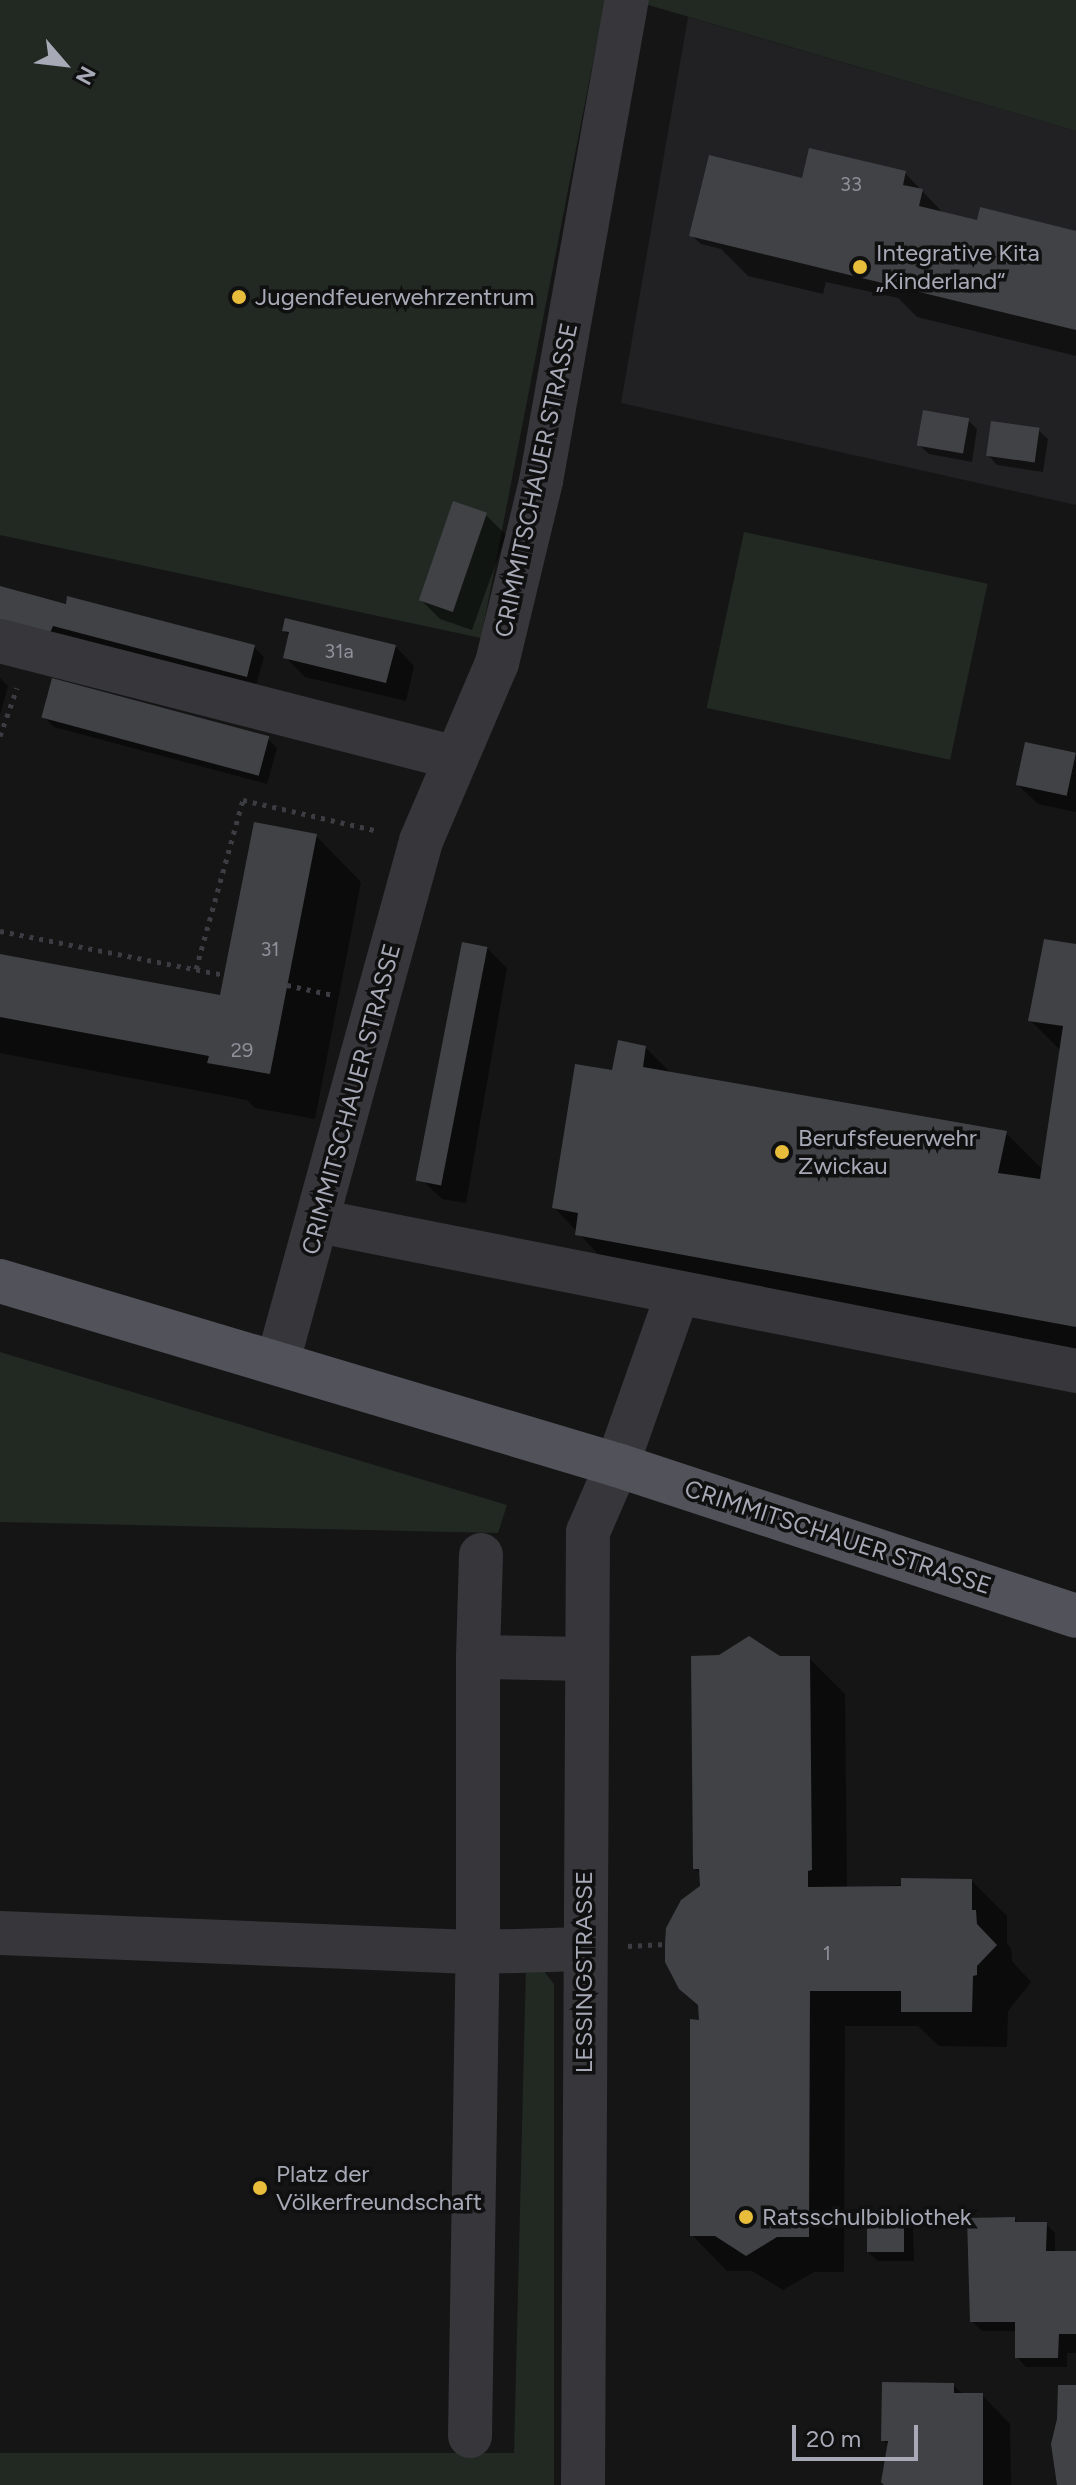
<!DOCTYPE html>
<html>
<head>
<meta charset="utf-8">
<style>
  body { margin:0 }
  #map { position:relative; width:1076px; height:2485px; overflow:hidden; background:#151516; font-family:Figtree,sans-serif }
  div>[style] { position:absolute }
  [style*='--x'] { left:calc(var(--x)*1px); top:calc(var(--y)*1px); width:calc(var(--w)*1px); rotate:calc(var(--a)*1deg) }
  .built>* { inset:0; background:#212123 }
  .green>* { inset:0; background:#212922; transform-origin:0 0 }
  .shadow>* { inset:0; background:#0007 }
  .building>* { inset:0; background:#414246; transform-origin:0 0 }
  .path>* { height:5px; margin-top:-2.5px; transform-origin:0; background:repeating-linear-gradient(90deg,#3c3d42 0 4px,transparent 0 10px) }
  .minor>* { height:44px; margin:-22px; padding:0 22px; transform-origin:22px; border-radius:22px; background:#36363b }
  .major>* { height:44px; margin:-22px; padding:0 22px; transform-origin:22px; border-radius:22px; background:#52535a }
  .dots>* { width:22px; height:22px; translate:-50% -50%; box-sizing:border-box; border:4px solid #101011; border-radius:50% }
  span { translate:-50% -50%; white-space:nowrap; text-align:center; line-height:1.15; -webkit-text-stroke:7px #101011; paint-order:stroke }
  .number-label { font-size:20px; color:#8e909a }
  .number-label span { -webkit-text-stroke-width:0 }
  .poi-label { font-size:24px; color:#a7aab6 }
  .left { translate:0 -50%; text-align:left }
  .street-label { font-size:24px; color:#a7aab6 }
  .north { position:absolute; left:24px; top:24px; width:80px; height:80px; -webkit-text-stroke:6px #101011; paint-order:stroke; rotate:118deg; font-size:22px; font-weight:700; line-height:32px; text-align:center; color:#a7aab6 }
  .north::after { content:''; display:block; margin:auto; width:28px; height:36px; background:#a7aab6; clip-path:polygon(50% 0,100% 100%,50% 72%,0 100%) }
  .scale { position:absolute; left:792px; top:2425px; width:126px; height:36px; box-sizing:border-box; border:4px solid #a7aab6; border-top:0; padding-left:10px; font-size:24px; line-height:28px; white-space:nowrap; color:#a7aab6; -webkit-text-stroke:6px #101011; paint-order:stroke }
</style>
</head>
<body>
<div id="map">
  <div class="built">
    <i style="clip-path:polygon(688px 17px,1076px 131px,1076px 505px,621px 403px)"></i>
  </div>
  <div class="green">
    <i style="clip-path:polygon(0 0,605px 0,481px 638px,0 535px)"></i>
    <i style="clip-path:polygon(639px 0,1076px 0,1076px 131px,638px 2px)"></i>
    <i style="left:744px;top:532px;width:249px;height:180px;rotate:12deg"></i>
    <i style="clip-path:polygon(0 1352px,507px 1505px,498px 1533px,0 1522px)"></i>
    <i style="clip-path:polygon(526px 1965px,543px 1970px,554px 1984px,554px 2485px,0 2485px,0 2453px,514px 2453px)"></i>
  </div>
  <div class="shadow">
    <i style="clip-path:polygon(905px 173px,945px 215px,978px 223px,1076px 233px,1076px 356px,917px 317px,898px 298px,826px 282px,823px 294px,748px 276px,721px 249px,701px 244px,691px 235px,803px 180px)"></i>
    <i style="clip-path:polygon(968px 420px,977px 429px,972px 462px,929px 454px,919px 445px)"></i>
    <i style="clip-path:polygon(1038px 430px,1048px 439px,1043px 472px,997px 465px,988px 455px)"></i>
    <i style="clip-path:polygon(486px 515px,506px 535px,472px 630px,440px 619px,421px 600px)"></i>
    <i style="clip-path:polygon(0 588px,254px 647px,264px 657px,256px 685px,62px 634px,60px 641px)"></i>
    <i style="clip-path:polygon(284px 630px,395px 646px,414px 666px,406px 701px,305px 677px,285px 657px,290px 636px)"></i>
    <i style="clip-path:polygon(0 678px,8px 686px,0 715px)"></i>
    <i style="clip-path:polygon(44px 717px,267px 738px,277px 748px,267px 784px,54px 727px)"></i>
    <i style="clip-path:polygon(1026px 744px,1076px 755px,1076px 812px,1038px 804px,1018px 785px)"></i>
    <i style="clip-path:polygon(316px 836px,361px 882px,315px 1119px,255px 1108px,247px 1100px,0 1053px,0 955px,222px 997px)"></i>
    <i style="clip-path:polygon(1076px 946px,1076px 1356px,613px 1270px,554px 1207px,614px 1072px,645px 1047px,672px 1074px,1006px 1133px,1043px 1170px,1061px 1051px,1030px 1020px)"></i>
    <i style="clip-path:polygon(487px 948px,507px 968px,466px 1203px,442px 1199px,422px 1180px)"></i>
    <i style="clip-path:polygon(780px 1658px,809px 1658px,845px 1694px,847px 1888px,972px 1881px,1007px 1916px,1007px 1944px,1011px 1948px,1012px 1961px,1031px 1982px,1008px 2011px,1007px 2047px,939px 2046px,918px 2026px,845px 2026px,844px 2272px,814px 2272px,783px 2290px,752px 2271px,727px 2271px,692px 2235px,700px 2007px,681px 1988px,702px 1887px,701px 1874px,695px 1868px)"></i>
    <i style="clip-path:polygon(904px 2216px,913px 2226px,914px 2261px,878px 2261px,868px 2252px)"></i>
    <i style="clip-path:polygon(1015px 2219px,1019px 2224px,1046px 2224px,1055px 2233px,1055px 2253px,1076px 2253px,1076px 2353px,1067px 2353px,1067px 2367px,1026px 2367px,1017px 2357px,1017px 2331px,982px 2331px,972px 2321px)"></i>
    <i style="clip-path:polygon(953px 2385px,964px 2395px,982px 2395px,1010px 2424px,1011px 2485px,886px 2485px,889px 2446px,883px 2440px)"></i>
  </div>
  <div class="building">
    <i style="clip-path:polygon(809px 148px,906px 171px,903px 185px,923px 189px,919px 206px,977px 220px,980px 207px,1076px 231px,1076px 330px,689px 236px,709px 155px,802px 178px)"></i>
    <i style="left:923px;top:410px;width:47px;height:36px;rotate:10deg"></i>
    <i style="left:991px;top:421px;width:49px;height:35px;rotate:8deg"></i>
    <i style="left:453px;top:501px;width:36px;height:105px;rotate:19deg"></i>
    <i style="clip-path:polygon(0 586px,66px 604px,67px 596px,255px 645px,247px 677px,53px 626px,50px 633px,0 620px)"></i>
    <i style="clip-path:polygon(285px 618px,396px 645px,386px 683px,283px 658px,289px 632px,282px 631px)"></i>
    <i style="left:52px;top:678px;width:225px;height:41px;rotate:15deg"></i>
    <i style="left:1025px;top:742px;width:52px;height:44px;rotate:12deg"></i>
    <i style="clip-path:polygon(254px 822px,317px 834px,270px 1074px,207px 1063px,209px 1056px,0 1017px,0 954px,220px 995px)"></i>
    <i style="clip-path:polygon(1044px 939px,1076px 944px,1076px 1327px,575px 1235px,578px 1213px,552px 1208px,575px 1064px,612px 1070px,618px 1040px,646px 1046px,643px 1067px,1007px 1131px,998px 1173px,1040px 1179px,1063px 1026px,1028px 1021px)"></i>
    <i style="left:462px;top:942px;width:26px;height:243px;rotate:11deg"></i>
    <i style="clip-path:polygon(749px 1636px,780px 1656px,810px 1656px,812px 1870px,808px 1871px,808px 1887px,901px 1886px,901px 1878px,972px 1879px,972px 1910px,976px 1910px,977px 1924px,997px 1945px,977px 1966px,977px 1975px,973px 1976px,972px 2012px,901px 2012px,901px 1991px,810px 1991px,809px 2237px,777px 2237px,746px 2256px,715px 2236px,690px 2236px,690px 2019px,699px 2020px,698px 2005px,679px 1989px,665px 1962px,665px 1944px,666px 1928px,681px 1900px,700px 1886px,699px 1869px,693px 1869px,691px 1656px,719px 1655px)"></i>
    <i style="left:867px;top:2214px;width:37px;height:38px"></i>
    <i style="clip-path:polygon(1015px 2217px,1015px 2222px,1047px 2222px,1046px 2251px,1076px 2251px,1076px 2334px,1059px 2334px,1058px 2358px,1015px 2358px,1015px 2322px,970px 2322px,967px 2218px)"></i>
    <i style="clip-path:polygon(882px 2382px,954px 2383px,954px 2393px,983px 2393px,983px 2485px,884px 2485px,881px 2482px,888px 2441px,881px 2441px)"></i>
    <i style="clip-path:polygon(1058px 2385px,1076px 2385px,1076px 2485px,1057px 2485px,1051px 2444px,1057px 2419px)"></i>
  </div>
  <div class="path">
    <i style="--x:0;--y:736;--w:51;--a:-70.5"></i>
    <i style="--x:0;--y:931;--w:228;--a:11.1"></i>
    <i style="--x:196;--y:969;--w:175;--a:-74.5"></i>
    <i style="--x:243;--y:800;--w:139;--a:12.9"></i>
    <i style="--x:287;--y:985;--w:47;--a:12.3"></i>
    <i style="--x:628;--y:1946;--w:37;--a:-3"></i>
  </div>
  <div class="minor">
    <i style="--x:0;--y:641;--w:471;--a:14.4"></i>
    <i style="--x:318;--y:1221;--w:773;--a:11.19"></i>
    <i style="--x:278;--y:1361;--w:539;--a:-74.62"></i>
    <i style="--x:421;--y:841;--w:194;--a:-66.9"></i>
    <i style="--x:497;--y:663;--w:187;--a:-76.4"></i>
    <i style="--x:541;--y:481;--w:489;--a:-79.9"></i>
    <i style="--x:481;--y:1555;--w:102;--a:91.7"></i>
    <i style="--x:478;--y:1657;--w:107;--a:1.1"></i>
    <i style="--x:0;--y:1933;--w:478;--a:2.3"></i>
    <i style="--x:478;--y:1952;--w:295;--a:-90"></i>
    <i style="--x:470;--y:2436;--w:484;--a:-89.1"></i>
    <i style="--x:478;--y:1952;--w:105;--a:-1.6"></i>
    <i style="--x:583;--y:2485;--w:953;--a:-89.7"></i>
    <i style="--x:588;--y:1532;--w:73;--a:-66.6"></i>
    <i style="--x:617;--y:1465;--w:182;--a:-70.5"></i>
  </div>
  <div class="major">
    <i style="--x:0;--y:1281;--w:644;--a:16.61"></i>
    <i style="--x:617;--y:1465;--w:483;--a:18.2"></i>
  </div>
  <div class="dots">
    <i style="left:860px;top:267px;background:#e7bd3b"></i>
    <i style="left:239px;top:297px;background:#e7bd3b"></i>
    <i style="left:782px;top:1152px;background:#e7bd3b"></i>
    <i style="left:260px;top:2188px;background:#e7bd3b"></i>
    <i style="left:746px;top:2217px;background:#e7bd3b"></i>
  </div>
  <div class="number-label">
    <span style="left:851px;top:184px">33</span>
    <span style="left:339px;top:651px">31a</span>
    <span style="left:270px;top:949px">31</span>
    <span style="left:242px;top:1050px">29</span>
    <span style="left:827px;top:1953px">1</span>
  </div>
  <div class="poi-label">
    <span class="left" style="left:876px;top:267px">Integrative Kita<br>„Kinderland“</span>
    <span class="left" style="left:255px;top:297px">Jugendfeuerwehrzentrum</span>
    <span class="left" style="left:798px;top:1152px">Berufsfeuerwehr<br>Zwickau</span>
    <span class="left" style="left:276px;top:2188px">Platz der<br>Völkerfreundschaft</span>
    <span class="left" style="left:762px;top:2217px">Ratsschulbibliothek</span>
  </div>
  <div class="street-label">
    <span style="left:536px;top:480px;rotate:-78deg">CRIMMITSCHAUER STRASSE</span>
    <span style="left:351px;top:1099px;rotate:-75deg">CRIMMITSCHAUER STRASSE</span>
    <span style="left:838px;top:1537px;rotate:18deg">CRIMMITSCHAUER STRASSE</span>
    <span style="left:584px;top:1972px;rotate:-90deg">LESSINGSTRASSE</span>
  </div>
  <div class="north">N</div>
  <div class="scale">20 m</div>
</div>
</body>
</html>
